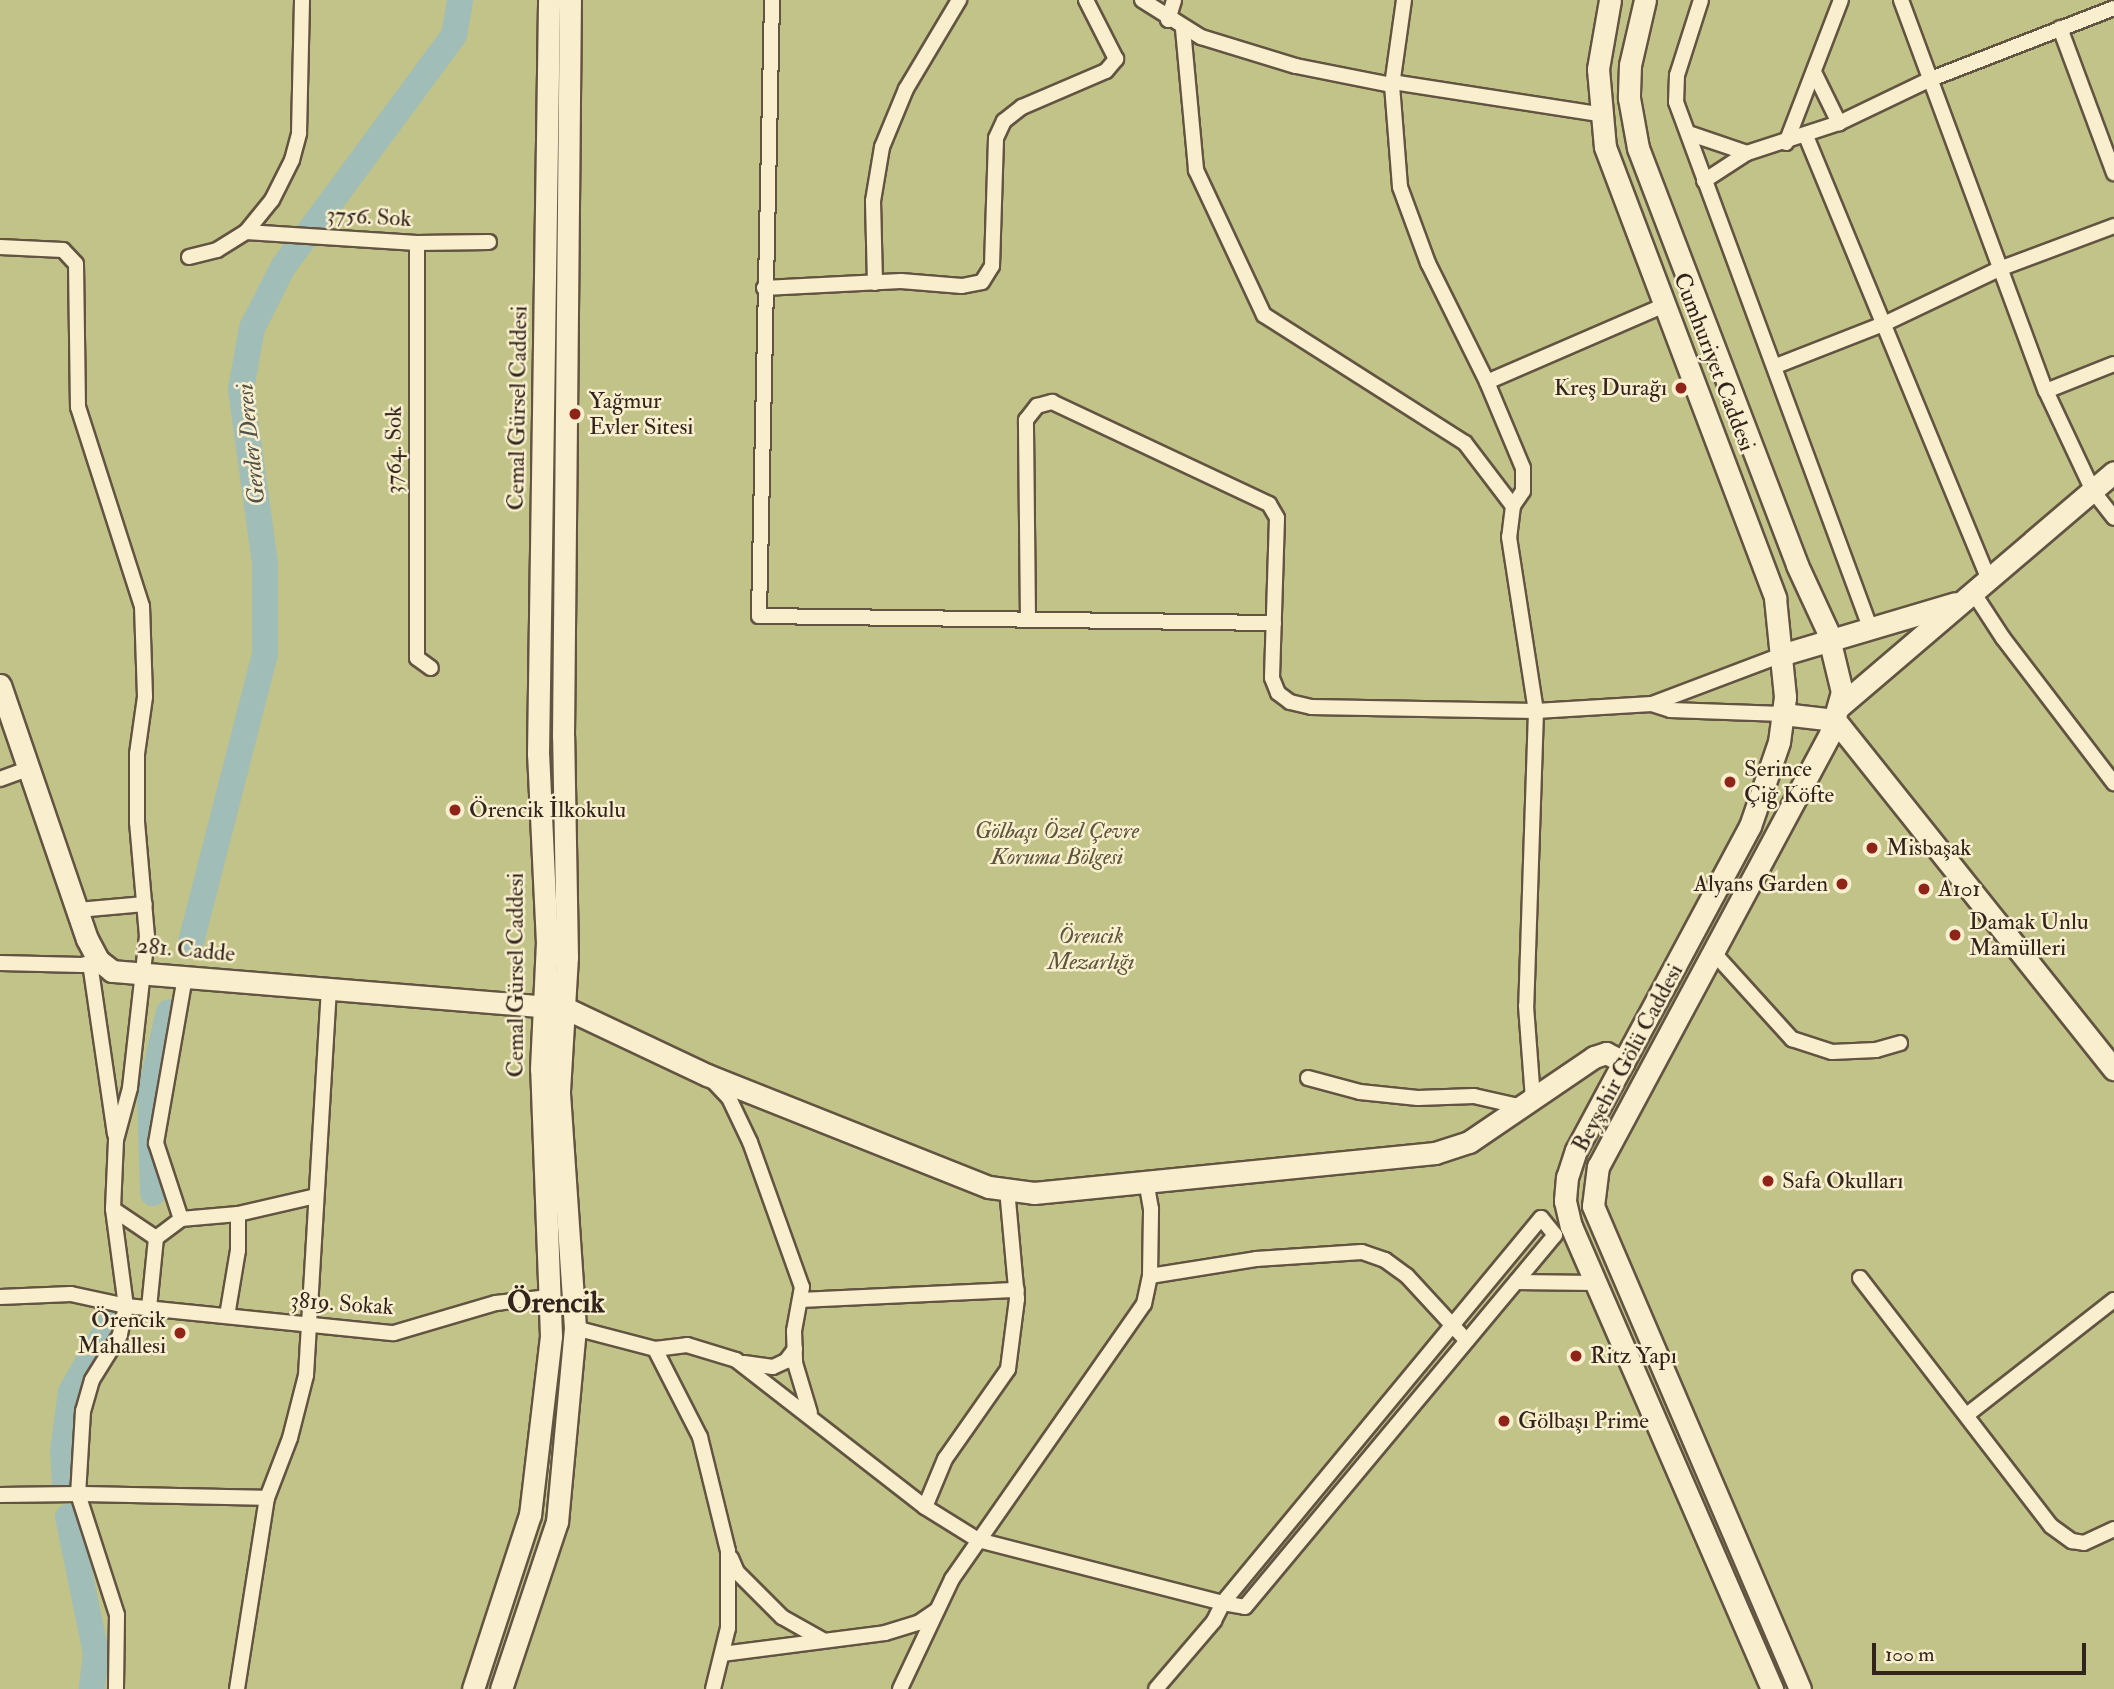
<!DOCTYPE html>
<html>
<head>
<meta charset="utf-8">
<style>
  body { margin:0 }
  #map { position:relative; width:2114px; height:1689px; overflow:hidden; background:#f6e6b4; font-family:"IM FELL Double Pica",serif }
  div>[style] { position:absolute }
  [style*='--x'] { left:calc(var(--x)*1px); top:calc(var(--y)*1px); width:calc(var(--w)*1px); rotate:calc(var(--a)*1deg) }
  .green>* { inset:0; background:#c2c389; transform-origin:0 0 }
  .river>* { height:26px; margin:-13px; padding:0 13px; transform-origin:13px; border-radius:13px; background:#a0bdb7 }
  .roads { filter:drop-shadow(2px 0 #635442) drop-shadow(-2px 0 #635442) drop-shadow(0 2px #635442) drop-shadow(0 -2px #635442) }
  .street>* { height:14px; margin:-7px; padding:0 7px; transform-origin:7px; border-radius:7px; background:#f9efce }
  .secondary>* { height:21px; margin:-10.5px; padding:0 10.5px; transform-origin:10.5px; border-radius:10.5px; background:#f9efce }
  .dots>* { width:19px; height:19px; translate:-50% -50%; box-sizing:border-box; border:4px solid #f9efce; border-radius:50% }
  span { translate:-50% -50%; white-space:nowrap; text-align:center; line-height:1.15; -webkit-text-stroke:5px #f9efce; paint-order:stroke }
  .street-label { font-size:23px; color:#32241c }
  .poi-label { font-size:23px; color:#32241c }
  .right { translate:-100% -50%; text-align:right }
  .left { translate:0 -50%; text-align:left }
  .park-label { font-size:23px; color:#5d543d; font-style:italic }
  .water-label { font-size:24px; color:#53524a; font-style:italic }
  .district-label { font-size:30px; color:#32241c; font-weight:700 }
  .scale { position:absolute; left:1872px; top:1643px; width:214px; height:32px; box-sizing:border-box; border:4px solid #32241c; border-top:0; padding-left:9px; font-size:21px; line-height:24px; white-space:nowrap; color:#32241c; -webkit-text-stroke:5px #f9efce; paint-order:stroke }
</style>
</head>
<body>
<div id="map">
  <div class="green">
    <i style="left:0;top:0;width:2114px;height:1689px"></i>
  </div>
  <div class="river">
    <i style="--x:191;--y:942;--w:298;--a:-75.6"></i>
    <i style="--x:265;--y:653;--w:90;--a:-90"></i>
    <i style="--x:265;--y:563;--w:176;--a:-97.9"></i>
    <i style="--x:241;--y:389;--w:62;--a:-79.8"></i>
    <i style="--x:252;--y:328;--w:68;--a:-63.1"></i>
    <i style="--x:283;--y:267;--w:288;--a:-53.6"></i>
    <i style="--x:454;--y:35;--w:36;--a:-80"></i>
    <i style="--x:153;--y:1193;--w:100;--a:-91.7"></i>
    <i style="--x:150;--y:1093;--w:83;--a:-76.8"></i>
    <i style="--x:65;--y:1487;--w:36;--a:-93"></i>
    <i style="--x:63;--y:1451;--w:60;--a:-82.3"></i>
    <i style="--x:71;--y:1392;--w:79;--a:-60.5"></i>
    <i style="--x:68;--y:1517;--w:140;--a:78.4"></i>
    <i style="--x:96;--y:1654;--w:35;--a:97"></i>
  </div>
  <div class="roads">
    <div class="street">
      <i style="--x:772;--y:0;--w:616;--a:91.21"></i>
      <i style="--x:759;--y:616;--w:515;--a:0.78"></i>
      <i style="--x:1142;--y:0;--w:70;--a:32.1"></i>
      <i style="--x:1201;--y:37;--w:99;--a:17"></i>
      <i style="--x:1296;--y:66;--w:98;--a:11.2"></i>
      <i style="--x:1404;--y:0;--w:86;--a:98"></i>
      <i style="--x:1392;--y:85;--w:102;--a:85.5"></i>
      <i style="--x:1400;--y:187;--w:81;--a:69.8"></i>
      <i style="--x:1428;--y:263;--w:133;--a:63.6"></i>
      <i style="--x:1487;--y:382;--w:93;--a:67.3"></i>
      <i style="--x:1523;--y:468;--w:23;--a:90"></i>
      <i style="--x:1523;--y:491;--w:18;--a:124"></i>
      <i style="--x:1513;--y:506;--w:31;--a:97"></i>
      <i style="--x:1509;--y:537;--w:176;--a:81.2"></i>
      <i style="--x:1536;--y:711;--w:295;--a:91.9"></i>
      <i style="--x:1526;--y:1006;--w:93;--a:85.7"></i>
      <i style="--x:1701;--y:0;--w:79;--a:107.7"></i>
      <i style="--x:1677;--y:75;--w:27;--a:92"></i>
      <i style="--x:1676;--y:102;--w:563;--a:69.73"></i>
      <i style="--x:1901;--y:0;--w:417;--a:69.7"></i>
      <i style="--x:2046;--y:391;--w:110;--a:64.8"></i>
      <i style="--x:2093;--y:491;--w:34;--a:52"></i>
      <i style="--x:1168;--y:20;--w:21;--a:-73"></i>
      <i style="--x:2060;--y:28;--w:155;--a:69.6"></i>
      <i style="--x:1183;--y:29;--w:142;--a:84.7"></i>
      <i style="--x:1196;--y:170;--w:160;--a:64.9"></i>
      <i style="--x:1264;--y:315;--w:238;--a:32.5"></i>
      <i style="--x:1465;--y:443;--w:79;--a:52.7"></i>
      <i style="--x:1815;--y:74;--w:55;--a:63.9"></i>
      <i style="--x:1392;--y:82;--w:209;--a:8.8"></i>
      <i style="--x:1688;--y:133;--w:62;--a:18.7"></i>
      <i style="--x:1806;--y:136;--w:481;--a:67.6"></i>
      <i style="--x:1786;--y:143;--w:153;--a:-69"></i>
      <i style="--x:1704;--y:181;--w:51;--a:-33.1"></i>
      <i style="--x:1747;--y:153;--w:97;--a:-18.1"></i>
      <i style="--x:1839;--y:123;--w:102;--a:-25.6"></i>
      <i style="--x:1931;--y:79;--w:196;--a:-21.2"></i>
      <i style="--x:246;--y:232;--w:171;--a:3.7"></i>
      <i style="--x:417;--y:243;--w:72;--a:-0.8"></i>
      <i style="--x:417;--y:243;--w:415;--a:90"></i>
      <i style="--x:417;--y:658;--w:17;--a:36"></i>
      <i style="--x:0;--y:247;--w:63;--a:2.7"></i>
      <i style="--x:63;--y:250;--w:19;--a:47"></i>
      <i style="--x:76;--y:264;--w:143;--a:89.2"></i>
      <i style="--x:78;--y:407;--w:209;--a:72.2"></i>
      <i style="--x:142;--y:606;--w:91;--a:88.1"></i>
      <i style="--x:145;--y:697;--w:58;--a:98"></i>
      <i style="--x:137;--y:754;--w:68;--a:90"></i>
      <i style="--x:137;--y:822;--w:114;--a:85"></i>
      <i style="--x:147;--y:936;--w:153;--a:96.4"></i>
      <i style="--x:130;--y:1088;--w:54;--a:105.1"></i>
      <i style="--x:116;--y:1140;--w:69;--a:92.5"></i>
      <i style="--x:113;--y:1209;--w:98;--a:82.4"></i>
      <i style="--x:126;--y:1306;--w:30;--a:102"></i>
      <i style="--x:120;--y:1335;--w:53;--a:121.9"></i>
      <i style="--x:92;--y:1380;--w:32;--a:106"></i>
      <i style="--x:83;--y:1411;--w:83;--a:93.4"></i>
      <i style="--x:78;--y:1494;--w:78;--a:179.3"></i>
      <i style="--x:189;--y:257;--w:29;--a:-14"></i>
      <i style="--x:217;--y:250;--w:34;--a:-32"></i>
      <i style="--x:246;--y:232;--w:41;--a:-50.9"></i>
      <i style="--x:272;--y:200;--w:45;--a:-63.4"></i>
      <i style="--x:292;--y:160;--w:28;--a:-75"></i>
      <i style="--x:299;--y:133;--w:133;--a:-88.7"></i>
      <i style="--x:875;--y:283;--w:82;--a:-91.4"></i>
      <i style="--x:873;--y:201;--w:55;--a:-80.5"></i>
      <i style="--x:882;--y:147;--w:63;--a:-67.5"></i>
      <i style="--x:906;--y:89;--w:104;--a:-59.2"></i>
      <i style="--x:764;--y:288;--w:137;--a:-2.9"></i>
      <i style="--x:901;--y:281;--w:61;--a:4.7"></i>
      <i style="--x:962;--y:286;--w:20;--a:-11"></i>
      <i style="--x:982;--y:282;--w:19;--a:-58"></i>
      <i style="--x:992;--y:266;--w:128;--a:-88.2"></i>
      <i style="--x:996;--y:138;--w:19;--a:-65"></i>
      <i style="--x:1004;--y:121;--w:23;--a:-38"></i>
      <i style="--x:1022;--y:107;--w:91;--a:-23.2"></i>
      <i style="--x:1106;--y:71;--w:16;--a:-50"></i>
      <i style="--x:1116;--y:59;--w:66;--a:-117"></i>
      <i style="--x:1776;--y:366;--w:118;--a:-21.4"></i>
      <i style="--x:1886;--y:323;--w:125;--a:-25.5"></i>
      <i style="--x:1999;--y:269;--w:123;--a:-20.5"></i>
      <i style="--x:1487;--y:382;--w:194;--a:-23.4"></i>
      <i style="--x:2046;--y:391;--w:73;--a:-21.7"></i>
      <i style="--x:1973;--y:592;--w:55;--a:56.9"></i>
      <i style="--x:2003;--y:638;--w:183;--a:52.6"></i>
      <i style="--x:1028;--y:619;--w:199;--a:-90.6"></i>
      <i style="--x:1026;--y:420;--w:18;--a:-52"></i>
      <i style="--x:1037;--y:406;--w:16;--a:-15"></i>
      <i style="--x:1052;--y:402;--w:240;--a:25.2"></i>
      <i style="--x:1269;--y:504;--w:16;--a:60"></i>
      <i style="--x:1277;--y:518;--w:160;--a:91.8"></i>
      <i style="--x:1272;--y:678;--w:16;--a:68"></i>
      <i style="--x:1278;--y:693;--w:15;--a:37"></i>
      <i style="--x:1290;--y:702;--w:22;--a:13"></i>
      <i style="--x:1311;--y:707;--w:225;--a:1"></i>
      <i style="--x:1536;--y:711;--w:116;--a:-3.5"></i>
      <i style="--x:1652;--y:704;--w:141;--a:-20.7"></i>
      <i style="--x:1652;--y:704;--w:19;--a:18"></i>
      <i style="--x:1670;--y:710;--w:113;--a:2"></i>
      <i style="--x:0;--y:779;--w:32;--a:-20"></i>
      <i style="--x:78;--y:910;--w:67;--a:-5.1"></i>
      <i style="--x:1713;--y:952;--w:118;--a:47.8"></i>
      <i style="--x:1792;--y:1039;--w:42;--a:18"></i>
      <i style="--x:1832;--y:1052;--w:44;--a:-2.6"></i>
      <i style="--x:1876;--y:1050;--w:25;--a:-16"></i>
      <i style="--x:0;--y:963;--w:82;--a:1.4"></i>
      <i style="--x:82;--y:965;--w:15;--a:-16"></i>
      <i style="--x:90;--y:963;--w:173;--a:81.7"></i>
      <i style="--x:1308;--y:1078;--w:54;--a:15.1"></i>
      <i style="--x:1360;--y:1092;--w:58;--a:5.9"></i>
      <i style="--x:1418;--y:1098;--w:56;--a:-2"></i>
      <i style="--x:1474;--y:1096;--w:49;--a:12.9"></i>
      <i style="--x:713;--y:1081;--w:23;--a:47"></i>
      <i style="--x:729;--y:1098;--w:49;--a:64.5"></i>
      <i style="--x:750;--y:1142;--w:154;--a:70.3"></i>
      <i style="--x:802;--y:1287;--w:45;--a:100.3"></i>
      <i style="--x:794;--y:1331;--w:32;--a:88"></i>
      <i style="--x:795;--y:1363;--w:52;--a:73.3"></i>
      <i style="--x:113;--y:1209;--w:52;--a:34"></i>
      <i style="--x:156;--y:1238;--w:31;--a:-37"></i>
      <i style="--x:181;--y:1219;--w:57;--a:-5"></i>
      <i style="--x:238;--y:1214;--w:80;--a:-13"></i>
      <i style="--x:181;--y:1219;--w:80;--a:-108.2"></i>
      <i style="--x:156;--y:1143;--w:169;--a:-80.1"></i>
      <i style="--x:1150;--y:1276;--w:107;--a:-9.1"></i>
      <i style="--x:1256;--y:1259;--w:106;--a:-3.8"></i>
      <i style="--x:1362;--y:1252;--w:24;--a:19"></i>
      <i style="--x:1385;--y:1260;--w:27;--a:36"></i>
      <i style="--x:1407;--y:1276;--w:88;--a:47.3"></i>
      <i style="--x:1860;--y:1278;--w:313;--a:52.4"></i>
      <i style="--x:2051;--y:1526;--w:26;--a:36"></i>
      <i style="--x:2072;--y:1541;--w:12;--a:9"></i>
      <i style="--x:2084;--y:1543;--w:33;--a:-25"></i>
      <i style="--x:1516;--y:1282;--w:79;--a:0.7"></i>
      <i style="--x:0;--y:1297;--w:71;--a:-2.4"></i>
      <i style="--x:71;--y:1294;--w:56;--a:12.3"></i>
      <i style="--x:126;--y:1306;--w:269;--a:5.8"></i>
      <i style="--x:394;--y:1333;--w:106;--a:-16.4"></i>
      <i style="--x:496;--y:1303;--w:53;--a:-6.5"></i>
      <i style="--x:802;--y:1300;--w:215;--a:-2.7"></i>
      <i style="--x:149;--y:1308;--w:70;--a:-84.3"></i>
      <i style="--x:227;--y:1316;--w:67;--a:-80.5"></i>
      <i style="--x:238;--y:1250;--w:36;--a:-90"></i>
      <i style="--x:575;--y:1328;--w:83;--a:14.7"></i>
      <i style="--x:655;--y:1349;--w:32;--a:-7"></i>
      <i style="--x:687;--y:1345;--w:51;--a:17"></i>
      <i style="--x:736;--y:1360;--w:239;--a:37.9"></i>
      <i style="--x:925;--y:1507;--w:62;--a:31.9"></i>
      <i style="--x:978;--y:1540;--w:253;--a:14.4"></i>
      <i style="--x:1223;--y:1603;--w:22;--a:10"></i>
      <i style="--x:1245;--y:1607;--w:484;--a:-50.2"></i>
      <i style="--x:1555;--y:1235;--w:22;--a:-129"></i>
      <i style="--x:1541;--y:1218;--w:499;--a:129.6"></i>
      <i style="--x:1223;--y:1603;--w:20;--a:117"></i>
      <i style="--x:1214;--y:1621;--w:89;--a:130.5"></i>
      <i style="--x:655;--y:1349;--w:99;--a:62.9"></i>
      <i style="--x:700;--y:1437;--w:117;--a:76.2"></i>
      <i style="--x:728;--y:1551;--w:77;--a:90"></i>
      <i style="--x:728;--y:1628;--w:63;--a:103.8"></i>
      <i style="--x:744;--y:1363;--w:29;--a:8"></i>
      <i style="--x:773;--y:1367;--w:14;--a:-25"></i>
      <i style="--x:786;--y:1361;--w:15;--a:-53"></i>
      <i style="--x:1968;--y:1414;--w:185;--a:-38"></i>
      <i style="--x:78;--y:1494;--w:127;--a:72.1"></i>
      <i style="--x:117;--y:1615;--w:74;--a:90.8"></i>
      <i style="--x:78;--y:1494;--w:189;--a:1.2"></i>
      <i style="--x:925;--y:1507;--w:52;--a:-67.4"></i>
      <i style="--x:945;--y:1459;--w:110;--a:-55"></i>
      <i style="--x:1008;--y:1369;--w:71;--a:-82.7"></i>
      <i style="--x:1017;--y:1299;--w:109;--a:-95.2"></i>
      <i style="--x:731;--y:1558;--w:15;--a:67"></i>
      <i style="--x:737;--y:1572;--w:64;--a:45"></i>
      <i style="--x:782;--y:1617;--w:45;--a:29.4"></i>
      <i style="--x:722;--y:1654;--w:164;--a:-7.3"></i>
      <i style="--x:885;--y:1633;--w:34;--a:-17"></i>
      <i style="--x:918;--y:1623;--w:23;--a:-34"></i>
      <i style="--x:237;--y:1689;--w:193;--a:-81.1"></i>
      <i style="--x:267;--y:1498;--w:64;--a:-69"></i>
      <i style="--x:290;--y:1438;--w:65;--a:-75.7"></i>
      <i style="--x:306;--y:1375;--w:388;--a:-86.6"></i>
      <i style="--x:900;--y:1689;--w:122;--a:-64.7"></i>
      <i style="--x:952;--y:1579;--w:335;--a:-55.1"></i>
      <i style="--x:1144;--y:1304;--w:29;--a:-78"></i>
      <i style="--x:1150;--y:1276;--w:67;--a:-89.1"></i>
      <i style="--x:1151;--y:1209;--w:28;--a:-100"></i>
    </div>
    <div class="secondary">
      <i style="--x:1610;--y:0;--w:70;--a:99.9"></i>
      <i style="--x:1598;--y:69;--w:78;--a:84.9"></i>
      <i style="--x:1605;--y:147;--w:482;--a:69.3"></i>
      <i style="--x:1775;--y:598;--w:100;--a:84.2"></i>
      <i style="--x:1785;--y:697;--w:45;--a:97.6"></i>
      <i style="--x:1779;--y:742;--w:89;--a:109"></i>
      <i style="--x:1750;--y:826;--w:368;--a:118.2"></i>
      <i style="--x:1576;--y:1150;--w:28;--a:108"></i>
      <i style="--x:1567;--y:1177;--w:24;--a:95"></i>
      <i style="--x:1565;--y:1201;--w:26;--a:77"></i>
      <i style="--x:1571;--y:1226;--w:505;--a:66.53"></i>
      <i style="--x:1645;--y:0;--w:67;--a:103"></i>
      <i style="--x:1630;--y:65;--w:33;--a:92"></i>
      <i style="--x:1629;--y:98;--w:51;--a:79.8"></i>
      <i style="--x:1638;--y:148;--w:446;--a:69.1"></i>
      <i style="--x:1797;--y:565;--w:72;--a:65.2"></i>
      <i style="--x:1827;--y:630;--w:64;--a:76.4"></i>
      <i style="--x:1842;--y:692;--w:44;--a:105.9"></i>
      <i style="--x:1830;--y:734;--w:490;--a:118.2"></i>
      <i style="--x:1598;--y:1166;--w:40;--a:97.1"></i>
      <i style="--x:1593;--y:1206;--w:525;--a:66.8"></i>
      <i style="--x:1784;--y:654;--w:179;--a:-16.5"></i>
      <i style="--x:0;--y:685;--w:268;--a:71.1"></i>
      <i style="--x:87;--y:939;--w:24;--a:62"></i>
      <i style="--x:98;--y:960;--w:18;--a:38"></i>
      <i style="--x:112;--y:971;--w:455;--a:4.7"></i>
      <i style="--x:565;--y:1008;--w:157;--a:25.3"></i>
      <i style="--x:707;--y:1075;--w:303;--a:21.7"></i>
      <i style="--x:989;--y:1187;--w:45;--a:7.6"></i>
      <i style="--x:1034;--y:1193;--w:403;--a:-5.7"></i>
      <i style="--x:1435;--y:1153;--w:36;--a:-18"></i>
      <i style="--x:1469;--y:1142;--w:151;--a:-34.2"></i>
      <i style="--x:1594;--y:1057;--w:13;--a:-18"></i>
      <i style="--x:1606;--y:1053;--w:20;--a:27"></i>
      <i style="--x:1840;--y:706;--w:360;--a:-40.5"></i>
      <i style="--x:1783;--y:714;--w:52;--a:6.6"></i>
      <i style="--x:1835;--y:720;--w:447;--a:51.4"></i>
      <i style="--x:473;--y:1689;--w:183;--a:-71.9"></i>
      <i style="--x:530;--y:1515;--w:180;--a:-83.3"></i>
      <i style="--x:551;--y:1336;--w:267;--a:-92.1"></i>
      <i style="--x:541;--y:1069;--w:126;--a:-87.3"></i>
      <i style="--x:547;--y:943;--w:189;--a:-92.7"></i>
      <i style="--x:538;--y:754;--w:754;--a:-89.16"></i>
      <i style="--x:501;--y:1689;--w:176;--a:-71.5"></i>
      <i style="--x:557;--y:1522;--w:195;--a:-84.7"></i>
      <i style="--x:575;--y:1328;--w:238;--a:-93.9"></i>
      <i style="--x:559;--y:1091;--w:134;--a:-86.6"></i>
      <i style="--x:567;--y:957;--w:221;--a:-91"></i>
      <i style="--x:563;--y:736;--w:736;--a:-89.46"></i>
    </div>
  </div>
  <div class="dots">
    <i style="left:1681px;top:388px;background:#8f2418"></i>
    <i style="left:575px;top:414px;background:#8f2418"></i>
    <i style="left:1730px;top:782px;background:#8f2418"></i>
    <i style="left:455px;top:810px;background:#8f2418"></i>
    <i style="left:1872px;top:848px;background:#8f2418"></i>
    <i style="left:1842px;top:884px;background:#8f2418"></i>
    <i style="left:1924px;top:889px;background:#8f2418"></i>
    <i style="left:1955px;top:935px;background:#8f2418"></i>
    <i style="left:1768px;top:1181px;background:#8f2418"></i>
    <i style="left:180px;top:1333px;background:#8f2418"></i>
    <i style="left:1576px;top:1356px;background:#8f2418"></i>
    <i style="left:1504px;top:1421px;background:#8f2418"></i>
  </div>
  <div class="street-label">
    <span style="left:369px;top:217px;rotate:3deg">3756. Sok</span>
    <span style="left:1714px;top:362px;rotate:69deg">Cumhuriyet Caddesi</span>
    <span style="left:518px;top:408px;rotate:-89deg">Cemal Gürsel Caddesi</span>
    <span style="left:394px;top:450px;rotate:-90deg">3764. Sok</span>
    <span style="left:186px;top:950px;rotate:5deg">281. Cadde</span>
    <span style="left:516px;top:975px;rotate:-90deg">Cemal Gürsel Caddesi</span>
    <span style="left:1628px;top:1058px;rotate:-62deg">Beyşehir Gölü Caddesi</span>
    <span style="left:342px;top:1304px;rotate:4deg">3819. Sokak</span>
  </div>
  <div class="poi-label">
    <span class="right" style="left:1667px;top:388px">Kreş Durağı</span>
    <span class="left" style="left:589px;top:414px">Yağmur<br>Evler Sitesi</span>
    <span class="left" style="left:1744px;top:782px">Serince<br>Çiğ Köfte</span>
    <span class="left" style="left:469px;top:810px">Örencik İlkokulu</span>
    <span class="left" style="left:1886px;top:848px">Misbaşak</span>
    <span class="right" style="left:1828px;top:884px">Alyans Garden</span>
    <span class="left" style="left:1938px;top:889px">A101</span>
    <span class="left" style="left:1969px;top:935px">Damak Unlu<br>Mamülleri</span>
    <span class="left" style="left:1782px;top:1181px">Safa Okulları</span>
    <span class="right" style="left:166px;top:1333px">Örencik<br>Mahallesi</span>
    <span class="left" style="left:1590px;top:1356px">Ritz Yapı</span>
    <span class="left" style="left:1518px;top:1421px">Gölbaşı Prime</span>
  </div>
  <div class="park-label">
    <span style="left:1057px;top:844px">Gölbaşı Özel Çevre<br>Koruma Bölgesi</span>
    <span style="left:1091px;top:949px">Örencik<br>Mezarlığı</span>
  </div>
  <div class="water-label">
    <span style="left:251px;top:444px;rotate:-96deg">Gerder Deresi</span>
  </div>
  <div class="district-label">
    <span style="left:556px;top:1303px">Örencik</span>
  </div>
  <div class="scale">100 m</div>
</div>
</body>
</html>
